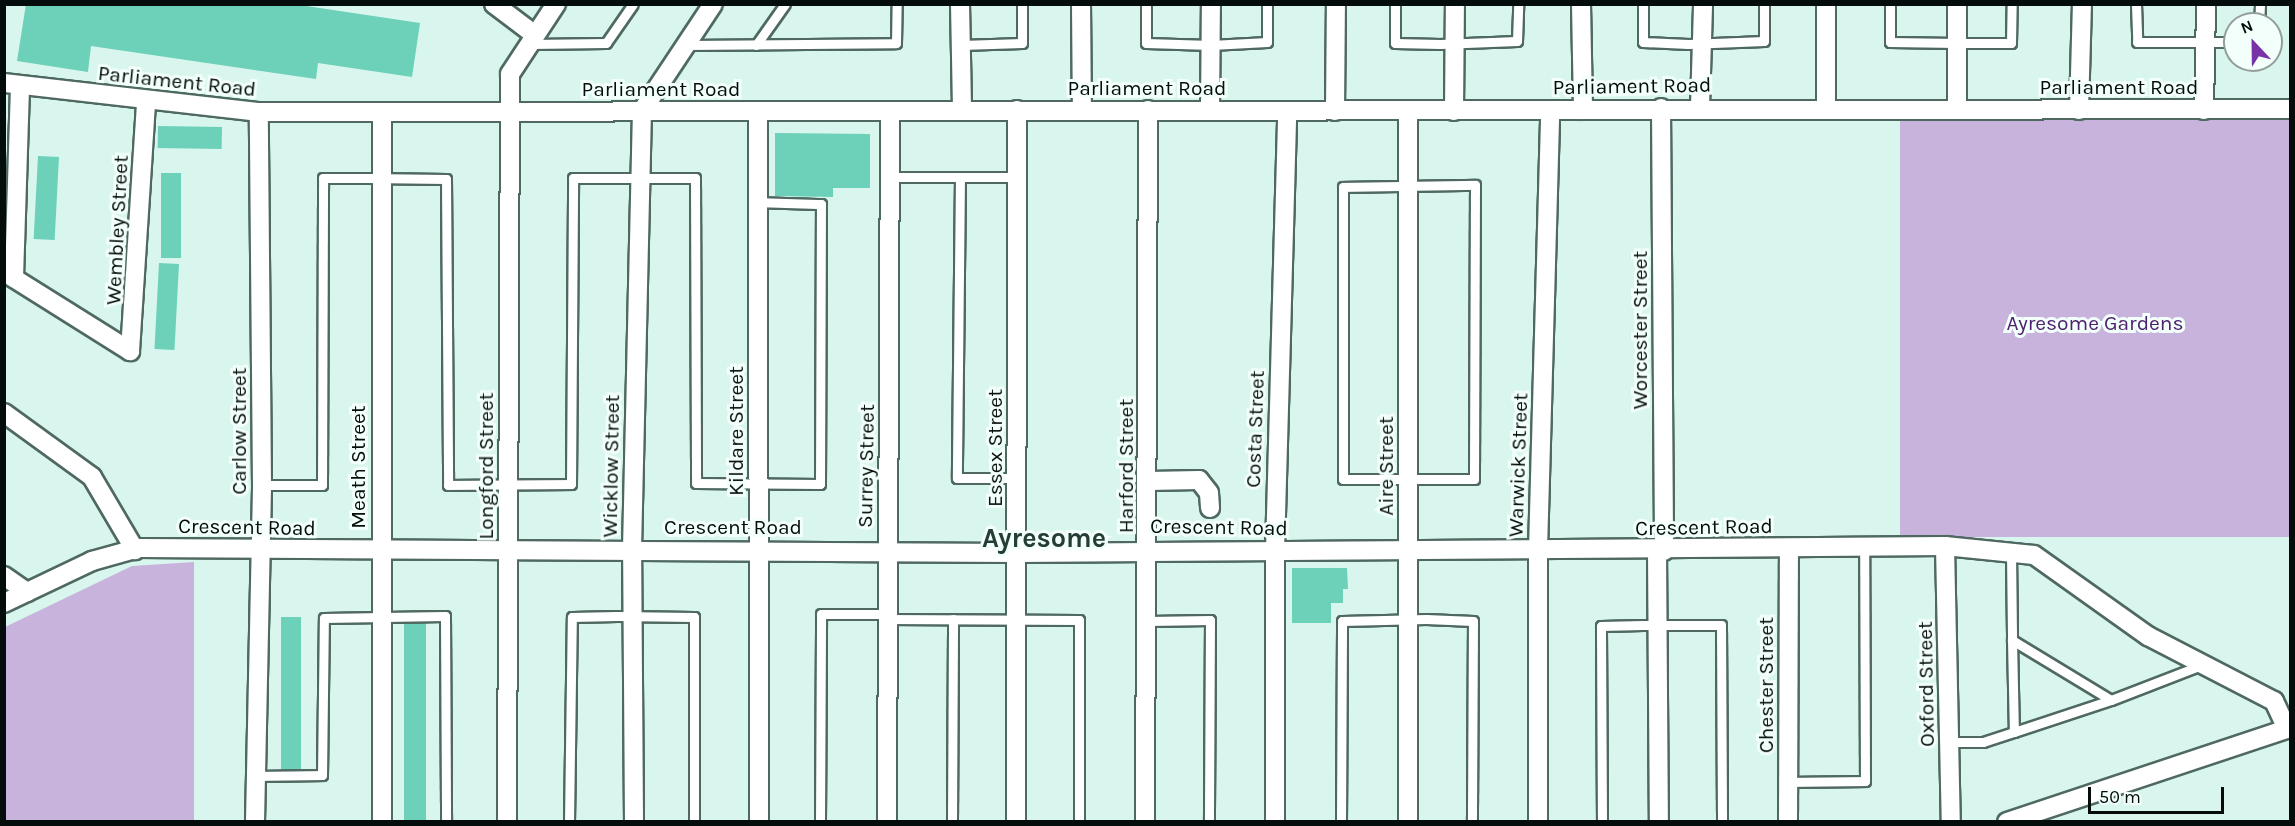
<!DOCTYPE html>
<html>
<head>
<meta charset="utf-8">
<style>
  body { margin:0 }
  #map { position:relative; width:2295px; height:826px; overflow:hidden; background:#d8f6ed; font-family:Karla,sans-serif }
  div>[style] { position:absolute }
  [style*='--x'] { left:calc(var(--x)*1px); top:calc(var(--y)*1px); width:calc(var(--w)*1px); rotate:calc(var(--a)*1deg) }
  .green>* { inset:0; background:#c8b3dd; transform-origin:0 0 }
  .building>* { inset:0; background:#6cd1b8; transform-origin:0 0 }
  .roads { filter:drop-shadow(2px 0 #4f6962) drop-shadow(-2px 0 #4f6962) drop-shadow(0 2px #4f6962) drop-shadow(0 -2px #4f6962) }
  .lane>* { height:9px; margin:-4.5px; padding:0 4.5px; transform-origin:4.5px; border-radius:4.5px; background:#fff }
  .street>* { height:18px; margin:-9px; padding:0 9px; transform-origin:9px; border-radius:9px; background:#fff }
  span { translate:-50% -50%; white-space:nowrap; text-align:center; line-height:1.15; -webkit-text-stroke:6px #f3fffb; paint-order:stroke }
  .street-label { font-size:21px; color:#040d0b }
  .park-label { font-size:21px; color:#4e206f }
  .district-label { font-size:27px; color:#243d36; font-weight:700 }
  .frame { position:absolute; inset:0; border:6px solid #040d0b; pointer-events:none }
  .north { position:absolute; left:2223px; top:12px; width:60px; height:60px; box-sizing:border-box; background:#f3fffb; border:2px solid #939e9b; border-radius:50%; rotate:338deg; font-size:16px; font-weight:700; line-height:24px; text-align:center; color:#040d0b }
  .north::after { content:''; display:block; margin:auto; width:21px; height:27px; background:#7733a7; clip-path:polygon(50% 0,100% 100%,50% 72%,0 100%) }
  .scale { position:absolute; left:2088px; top:787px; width:136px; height:27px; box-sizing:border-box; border:3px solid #040d0b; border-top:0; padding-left:8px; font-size:18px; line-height:21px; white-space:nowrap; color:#040d0b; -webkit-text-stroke:4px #f3fffb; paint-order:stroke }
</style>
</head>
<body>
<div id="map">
  <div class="green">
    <i style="left:1900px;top:116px;width:390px;height:421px"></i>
    <i style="clip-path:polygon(194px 562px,194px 821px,5px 821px,5px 627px,132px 566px)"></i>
  </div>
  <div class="building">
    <i style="clip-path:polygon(26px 4px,293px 4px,420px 23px,412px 77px,318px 63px,316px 79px,91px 46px,88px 72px,17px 61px)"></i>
    <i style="left:158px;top:126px;width:64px;height:22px;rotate:1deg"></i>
    <i style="clip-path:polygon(775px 133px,870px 134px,870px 188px,833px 188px,833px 197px,775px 196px)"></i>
    <i style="left:38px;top:156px;width:21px;height:83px;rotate:3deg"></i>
    <i style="left:161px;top:173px;width:20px;height:85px"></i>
    <i style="left:159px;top:263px;width:20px;height:86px;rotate:3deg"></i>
    <i style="clip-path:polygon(1292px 568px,1347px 568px,1348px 589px,1343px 589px,1343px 603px,1331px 603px,1331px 623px,1292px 623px)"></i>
    <i style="left:281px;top:617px;width:20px;height:154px"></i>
    <i style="left:404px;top:621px;width:22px;height:201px"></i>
  </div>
  <div class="roads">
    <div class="lane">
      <i style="--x:1146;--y:4;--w:39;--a:90"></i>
      <i style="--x:1146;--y:43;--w:65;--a:1.8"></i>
      <i style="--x:1211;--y:45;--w:56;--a:-3.1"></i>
      <i style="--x:1267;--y:42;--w:38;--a:-90"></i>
      <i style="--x:1395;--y:4;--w:39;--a:90"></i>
      <i style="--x:1395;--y:43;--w:45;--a:1.3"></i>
      <i style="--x:1440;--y:44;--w:77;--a:-2.2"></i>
      <i style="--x:1517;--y:41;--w:37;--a:-88"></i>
      <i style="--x:1643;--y:4;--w:38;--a:90"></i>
      <i style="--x:1643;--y:42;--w:45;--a:2.5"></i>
      <i style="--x:1688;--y:44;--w:76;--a:-2.3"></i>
      <i style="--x:1764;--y:41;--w:37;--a:-90"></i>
      <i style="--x:1890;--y:4;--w:38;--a:90"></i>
      <i style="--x:1890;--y:42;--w:67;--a:0.9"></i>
      <i style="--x:1957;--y:43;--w:54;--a:0"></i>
      <i style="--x:2011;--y:43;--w:39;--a:-89"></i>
      <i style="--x:2136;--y:4;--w:38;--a:88"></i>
      <i style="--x:2137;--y:42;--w:98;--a:0"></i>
      <i style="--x:2259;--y:24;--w:20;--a:-87"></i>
      <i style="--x:530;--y:44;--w:76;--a:-0.8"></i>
      <i style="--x:606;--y:43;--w:47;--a:-55.3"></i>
      <i style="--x:687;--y:45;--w:209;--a:-0.5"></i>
      <i style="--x:896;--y:43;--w:39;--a:-89"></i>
      <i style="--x:756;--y:45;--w:50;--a:-54.7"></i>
      <i style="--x:961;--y:45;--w:61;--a:-1.9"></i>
      <i style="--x:1022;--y:43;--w:39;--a:-90"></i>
      <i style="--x:891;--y:177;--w:126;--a:0"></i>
      <i style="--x:960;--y:177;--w:301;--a:90.6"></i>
      <i style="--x:957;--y:478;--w:60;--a:0"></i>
      <i style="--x:1475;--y:185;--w:294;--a:90.2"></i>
      <i style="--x:1474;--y:479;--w:131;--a:180"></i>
      <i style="--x:1343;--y:479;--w:292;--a:-90"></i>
      <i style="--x:1343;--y:187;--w:132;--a:-0.9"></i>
      <i style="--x:262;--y:485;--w:60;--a:0"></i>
      <i style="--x:322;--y:485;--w:307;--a:-89.8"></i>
      <i style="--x:323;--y:178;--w:45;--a:0"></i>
      <i style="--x:368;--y:178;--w:78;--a:0.7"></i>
      <i style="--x:446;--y:179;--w:306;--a:89.6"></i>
      <i style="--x:448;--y:485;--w:123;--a:-0.5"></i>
      <i style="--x:571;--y:484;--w:306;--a:-89.6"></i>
      <i style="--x:573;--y:178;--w:122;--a:0"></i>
      <i style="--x:695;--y:178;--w:305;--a:89.8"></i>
      <i style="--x:696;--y:483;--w:124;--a:0.5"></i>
      <i style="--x:820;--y:484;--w:280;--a:-89.8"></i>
      <i style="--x:821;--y:204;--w:63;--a:-178.2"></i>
      <i style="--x:2011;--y:553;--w:87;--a:89.3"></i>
      <i style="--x:2012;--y:640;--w:92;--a:88.8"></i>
      <i style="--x:2014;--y:732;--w:102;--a:-18.3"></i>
      <i style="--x:2111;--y:700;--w:116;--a:-148.8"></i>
      <i style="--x:887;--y:619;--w:192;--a:0.3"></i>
      <i style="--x:1079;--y:620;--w:202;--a:90"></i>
      <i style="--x:1148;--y:621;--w:62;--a:-0.9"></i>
      <i style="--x:1210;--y:620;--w:202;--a:90.3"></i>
      <i style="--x:2111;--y:700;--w:94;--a:-21.1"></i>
      <i style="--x:1950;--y:742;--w:33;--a:0"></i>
      <i style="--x:1983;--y:742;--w:33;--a:-18"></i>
      <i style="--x:257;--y:776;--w:65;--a:-0.9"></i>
      <i style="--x:322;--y:775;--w:157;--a:-89.3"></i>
      <i style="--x:324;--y:618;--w:121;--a:-0.9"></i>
      <i style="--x:445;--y:616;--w:206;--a:89.7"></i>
      <i style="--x:1788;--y:782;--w:77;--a:-0.7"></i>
      <i style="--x:1865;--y:781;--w:232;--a:-90.2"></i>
      <i style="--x:569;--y:822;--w:205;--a:-89.2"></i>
      <i style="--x:572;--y:617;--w:45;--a:-1.3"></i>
      <i style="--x:617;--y:616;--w:77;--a:0.7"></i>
      <i style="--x:694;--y:617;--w:205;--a:90"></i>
      <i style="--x:820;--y:822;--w:208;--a:-89.7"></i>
      <i style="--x:821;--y:614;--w:66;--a:0"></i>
      <i style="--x:952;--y:822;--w:203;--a:-89.7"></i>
      <i style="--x:1341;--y:822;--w:201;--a:-89.7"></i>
      <i style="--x:1342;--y:621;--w:84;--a:-1.4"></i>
      <i style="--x:1426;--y:619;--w:47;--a:2.4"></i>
      <i style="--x:1473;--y:621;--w:201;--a:90.3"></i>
      <i style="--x:1602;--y:822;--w:196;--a:-90.3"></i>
      <i style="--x:1601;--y:626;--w:42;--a:-1.4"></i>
      <i style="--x:1643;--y:625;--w:78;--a:0"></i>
      <i style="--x:1721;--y:625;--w:197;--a:89.7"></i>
    </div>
    <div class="street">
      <i style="--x:494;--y:4;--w:51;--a:37.1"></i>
      <i style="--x:960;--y:4;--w:107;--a:88.9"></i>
      <i style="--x:1081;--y:4;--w:107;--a:89.5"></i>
      <i style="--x:1581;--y:4;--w:106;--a:88.9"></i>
      <i style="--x:1957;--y:4;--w:104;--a:90"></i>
      <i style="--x:4;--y:83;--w:257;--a:6.5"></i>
      <i style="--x:259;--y:112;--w:2031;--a:-0.08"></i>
      <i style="--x:1700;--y:107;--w:103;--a:-88.3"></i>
      <i style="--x:1661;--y:108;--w:443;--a:89.6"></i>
      <i style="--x:1826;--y:108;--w:104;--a:-90"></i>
      <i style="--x:1210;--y:110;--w:106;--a:-89.5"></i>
      <i style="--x:2079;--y:110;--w:106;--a:-88.4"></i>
      <i style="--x:2204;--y:110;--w:106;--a:-88.9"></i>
      <i style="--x:1335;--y:111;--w:107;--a:-89.5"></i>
      <i style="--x:1408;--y:111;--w:711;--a:90"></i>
      <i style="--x:1454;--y:111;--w:107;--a:-89.5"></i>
      <i style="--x:382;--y:112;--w:710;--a:90"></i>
      <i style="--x:758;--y:112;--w:710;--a:89.92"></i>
      <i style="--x:4;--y:272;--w:149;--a:32.1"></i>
      <i style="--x:130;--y:351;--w:249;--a:-86.3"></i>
      <i style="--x:14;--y:278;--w:192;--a:-88.2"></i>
      <i style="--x:4;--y:413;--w:109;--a:36"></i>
      <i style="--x:92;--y:477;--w:85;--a:59.5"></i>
      <i style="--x:1149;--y:481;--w:50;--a:-1.1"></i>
      <i style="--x:1199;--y:480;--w:16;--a:52"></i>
      <i style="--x:1209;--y:493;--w:15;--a:86"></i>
      <i style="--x:1945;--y:546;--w:276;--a:88.8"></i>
      <i style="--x:1657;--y:551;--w:271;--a:89.6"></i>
      <i style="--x:4;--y:576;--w:28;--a:35"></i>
      <i style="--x:4;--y:603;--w:98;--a:-25.5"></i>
      <i style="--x:92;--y:561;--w:49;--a:-15.5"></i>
      <i style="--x:139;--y:548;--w:878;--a:0.33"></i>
      <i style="--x:1017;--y:553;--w:928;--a:-0.43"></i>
      <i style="--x:1945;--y:546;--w:89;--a:5.8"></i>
      <i style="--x:2034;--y:555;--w:140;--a:35.4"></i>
      <i style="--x:2148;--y:636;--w:142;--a:27.3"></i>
      <i style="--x:2274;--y:701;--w:31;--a:65"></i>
      <i style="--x:255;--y:822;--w:337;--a:-88.8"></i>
      <i style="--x:262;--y:485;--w:373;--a:-90.5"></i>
      <i style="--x:507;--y:822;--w:748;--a:-89.77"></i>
      <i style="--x:510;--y:74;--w:84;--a:-56.7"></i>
      <i style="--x:634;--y:822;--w:272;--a:-90.4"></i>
      <i style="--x:632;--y:550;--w:439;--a:-88.7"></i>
      <i style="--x:642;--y:111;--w:128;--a:-56.4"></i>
      <i style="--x:887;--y:822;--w:710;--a:-89.76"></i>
      <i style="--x:1016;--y:822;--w:712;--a:-89.92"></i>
      <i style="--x:1145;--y:822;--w:712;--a:-89.76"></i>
      <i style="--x:1275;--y:822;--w:271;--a:-90"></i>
      <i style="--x:1275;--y:551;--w:440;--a:-88.4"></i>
      <i style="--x:1538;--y:822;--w:272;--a:-90"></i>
      <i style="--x:1538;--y:550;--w:440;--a:-88.4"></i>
      <i style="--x:1788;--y:822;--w:273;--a:-89.8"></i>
      <i style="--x:2007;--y:822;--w:298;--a:-18.4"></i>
    </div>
  </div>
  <div class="street-label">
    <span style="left:177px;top:81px;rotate:6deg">Parliament Road</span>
    <span style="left:1632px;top:86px;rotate:-1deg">Parliament Road</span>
    <span style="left:2119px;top:87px">Parliament Road</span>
    <span style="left:1147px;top:88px">Parliament Road</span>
    <span style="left:661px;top:89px">Parliament Road</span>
    <span style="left:117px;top:230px;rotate:-87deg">Wembley Street</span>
    <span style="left:1640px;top:330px;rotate:-90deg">Worcester Street</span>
    <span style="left:1255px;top:429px;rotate:-88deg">Costa Street</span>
    <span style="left:239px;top:431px;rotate:-90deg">Carlow Street</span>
    <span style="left:736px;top:431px;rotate:-90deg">Kildare Street</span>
    <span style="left:995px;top:448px;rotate:-90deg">Essex Street</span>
    <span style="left:1518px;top:465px;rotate:-88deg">Warwick Street</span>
    <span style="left:486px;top:466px;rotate:-90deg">Longford Street</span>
    <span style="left:611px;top:466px;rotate:-89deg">Wicklow Street</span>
    <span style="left:866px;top:466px;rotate:-89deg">Surrey Street</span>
    <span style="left:1126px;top:466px;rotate:-90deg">Harford Street</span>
    <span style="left:1386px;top:466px;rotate:-90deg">Aire Street</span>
    <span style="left:358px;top:467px;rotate:-90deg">Meath Street</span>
    <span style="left:247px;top:527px;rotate:1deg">Crescent Road</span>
    <span style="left:733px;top:527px">Crescent Road</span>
    <span style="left:1219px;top:527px;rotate:1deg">Crescent Road</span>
    <span style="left:1704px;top:527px;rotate:-1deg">Crescent Road</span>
    <span style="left:1926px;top:684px;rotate:-91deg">Oxford Street</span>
    <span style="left:1766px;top:685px;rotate:-90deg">Chester Street</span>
  </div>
  <div class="park-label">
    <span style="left:2095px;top:323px">Ayresome Gardens</span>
  </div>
  <div class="district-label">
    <span style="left:1044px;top:539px">Ayresome</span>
  </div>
  <div class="frame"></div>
  <div class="north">N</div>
  <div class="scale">50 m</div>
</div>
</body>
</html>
